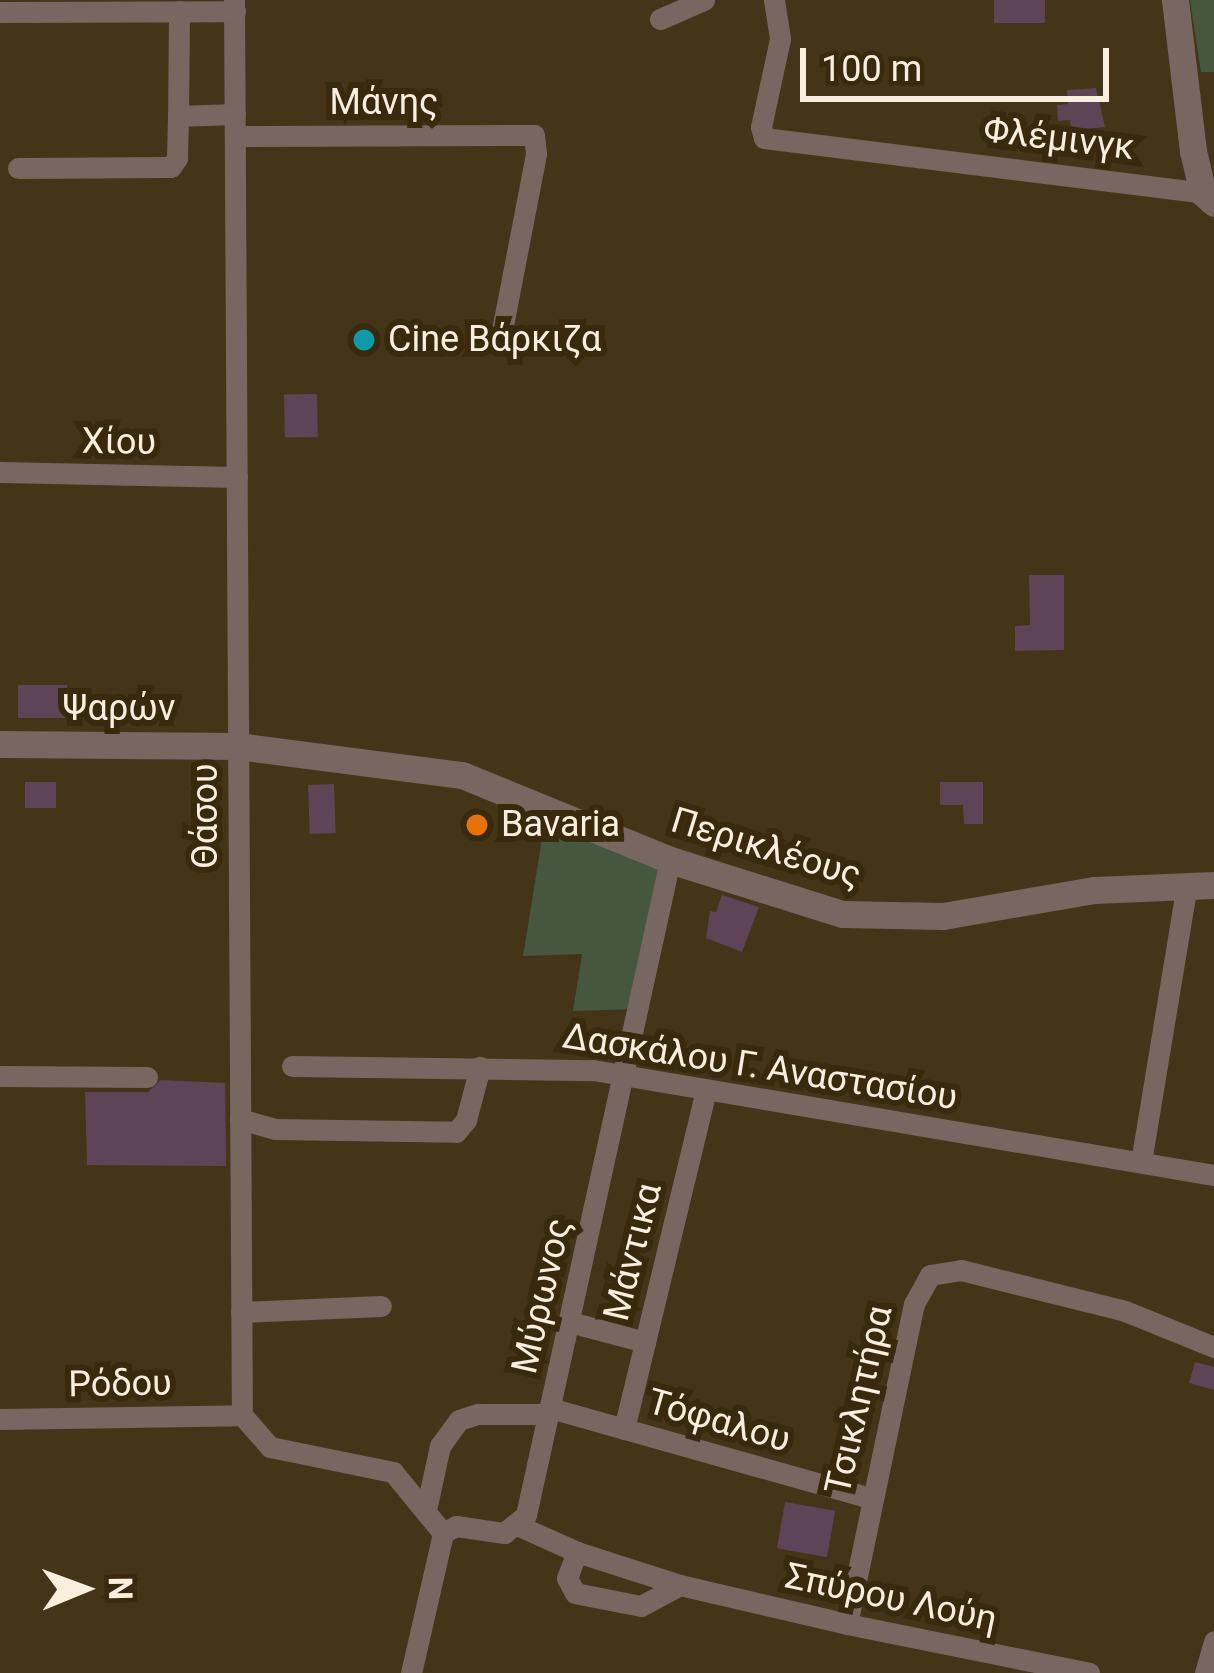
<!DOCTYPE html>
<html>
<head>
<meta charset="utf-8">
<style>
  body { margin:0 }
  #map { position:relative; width:1214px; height:1673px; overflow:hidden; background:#443418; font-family:Roboto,sans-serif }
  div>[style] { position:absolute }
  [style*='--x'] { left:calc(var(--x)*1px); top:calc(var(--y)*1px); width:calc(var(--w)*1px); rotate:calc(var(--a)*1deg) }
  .green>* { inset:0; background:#45573e }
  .building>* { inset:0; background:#5f4356; transform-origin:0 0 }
  .minor>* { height:21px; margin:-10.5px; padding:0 10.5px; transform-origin:10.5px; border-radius:10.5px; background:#786661 }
  .tertiary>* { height:27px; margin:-13.5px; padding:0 13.5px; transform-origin:13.5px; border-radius:13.5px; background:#786661 }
  .dots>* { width:33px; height:33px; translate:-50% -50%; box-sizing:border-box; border:6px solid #392a0e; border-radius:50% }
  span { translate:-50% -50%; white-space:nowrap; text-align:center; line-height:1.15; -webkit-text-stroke:12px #392a0e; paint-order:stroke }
  .street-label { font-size:36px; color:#f9efdf }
  .poi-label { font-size:36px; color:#f9efdf }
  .left { translate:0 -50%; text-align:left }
  .north { position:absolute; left:24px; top:1529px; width:120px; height:120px; -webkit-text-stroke:9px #392a0e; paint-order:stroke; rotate:89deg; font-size:33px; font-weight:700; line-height:48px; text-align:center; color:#f9efdf }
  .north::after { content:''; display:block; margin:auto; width:42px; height:54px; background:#f9efdf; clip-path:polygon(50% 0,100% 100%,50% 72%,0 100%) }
  .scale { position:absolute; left:800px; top:48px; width:309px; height:54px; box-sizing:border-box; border:6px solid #f9efdf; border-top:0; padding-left:15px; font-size:36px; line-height:42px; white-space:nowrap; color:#f9efdf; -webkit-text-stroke:9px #392a0e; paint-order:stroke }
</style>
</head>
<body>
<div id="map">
  <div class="green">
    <i style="clip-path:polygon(1190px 0,1214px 0,1214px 72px,1201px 72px)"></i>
    <i style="clip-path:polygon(545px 820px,672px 869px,638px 1009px,573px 1011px,582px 954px,523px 956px)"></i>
  </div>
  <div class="building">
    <i style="left:994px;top:0;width:51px;height:23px"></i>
    <i style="clip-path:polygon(1096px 88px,1105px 127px,1071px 130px,1070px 120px,1058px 121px,1057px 105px,1068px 104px,1067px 90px)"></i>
    <i style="left:317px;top:394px;width:43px;height:33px;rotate:89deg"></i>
    <i style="clip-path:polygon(1029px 575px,1064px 575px,1064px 650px,1015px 651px,1015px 626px,1030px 625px)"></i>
    <i style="left:18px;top:685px;width:49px;height:33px"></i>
    <i style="left:25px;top:782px;width:31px;height:26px"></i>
    <i style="clip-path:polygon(940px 782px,983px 782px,983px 824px,964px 824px,963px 805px,940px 805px)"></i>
    <i style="left:334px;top:784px;width:49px;height:26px;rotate:88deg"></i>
    <i style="clip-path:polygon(722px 895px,759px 907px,742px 952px,706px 938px,710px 911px,716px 912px)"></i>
    <i style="clip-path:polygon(161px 1080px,225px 1083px,226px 1166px,87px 1165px,85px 1092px,148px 1092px)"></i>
    <i style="clip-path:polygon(1195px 1362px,1214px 1367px,1214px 1390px,1189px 1383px)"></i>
    <i style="left:785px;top:1502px;width:51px;height:47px;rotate:10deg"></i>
  </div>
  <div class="minor">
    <i style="--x:234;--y:0;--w:1415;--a:89.68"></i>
    <i style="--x:774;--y:0;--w:39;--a:81"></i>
    <i style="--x:780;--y:39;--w:90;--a:102.2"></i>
    <i style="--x:761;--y:127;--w:11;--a:75"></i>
    <i style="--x:764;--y:138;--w:442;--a:7.1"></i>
    <i style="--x:179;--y:11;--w:105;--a:90.5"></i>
    <i style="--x:178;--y:116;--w:57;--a:-2"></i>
    <i style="--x:0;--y:12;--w:235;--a:-0.2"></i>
    <i style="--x:660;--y:19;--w:48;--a:-23.4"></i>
    <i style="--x:235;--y:136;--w:299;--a:-0.2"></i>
    <i style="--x:534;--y:135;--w:19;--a:84"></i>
    <i style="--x:536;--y:154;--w:179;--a:100.9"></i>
    <i style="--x:18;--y:168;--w:153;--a:-0.4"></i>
    <i style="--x:171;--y:167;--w:11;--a:-56"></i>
    <i style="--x:177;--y:158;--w:42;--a:-88.6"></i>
    <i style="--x:0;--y:472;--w:237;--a:1.2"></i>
    <i style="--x:292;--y:1066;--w:301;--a:0.8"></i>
    <i style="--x:593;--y:1070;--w:630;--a:9.6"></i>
    <i style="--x:0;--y:1076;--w:147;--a:0.4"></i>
    <i style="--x:240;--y:1119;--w:36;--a:16"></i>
    <i style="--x:275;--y:1129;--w:181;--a:0.9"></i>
    <i style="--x:456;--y:1132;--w:16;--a:-50"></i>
    <i style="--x:466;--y:1120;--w:55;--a:-75.2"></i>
    <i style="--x:1141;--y:1162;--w:282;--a:-80.6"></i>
    <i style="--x:241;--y:1312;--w:140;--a:-2.5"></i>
    <i style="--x:570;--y:1322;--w:78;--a:14.9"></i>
    <i style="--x:550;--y:1408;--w:333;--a:15.7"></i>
    <i style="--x:242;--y:1415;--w:43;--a:48.8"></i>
    <i style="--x:270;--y:1447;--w:126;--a:11.5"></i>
    <i style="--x:393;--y:1472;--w:79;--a:50.7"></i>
    <i style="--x:0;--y:1419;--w:242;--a:-0.9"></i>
    <i style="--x:624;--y:1429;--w:349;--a:-76.4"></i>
    <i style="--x:426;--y:1510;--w:66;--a:-77.7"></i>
    <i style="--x:440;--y:1446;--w:32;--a:-54"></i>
    <i style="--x:459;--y:1420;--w:20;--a:-18"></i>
    <i style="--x:478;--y:1414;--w:70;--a:0"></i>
    <i style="--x:519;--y:1526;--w:64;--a:24.1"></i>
    <i style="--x:680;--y:1585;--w:44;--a:151.7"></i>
    <i style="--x:641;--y:1606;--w:67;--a:-168.9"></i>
    <i style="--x:575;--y:1593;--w:17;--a:-118"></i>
    <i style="--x:567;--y:1578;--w:28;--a:-69"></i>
    <i style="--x:577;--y:1552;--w:108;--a:17.8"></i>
    <i style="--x:680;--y:1585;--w:171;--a:13.1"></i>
    <i style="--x:847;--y:1624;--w:247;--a:11.4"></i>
    <i style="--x:847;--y:1624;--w:327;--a:-78.2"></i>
    <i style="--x:914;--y:1304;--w:33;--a:-61"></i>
    <i style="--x:930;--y:1275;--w:31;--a:-9"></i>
    <i style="--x:961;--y:1270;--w:169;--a:14"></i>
    <i style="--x:1125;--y:1311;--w:96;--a:22"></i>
    <i style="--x:411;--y:1673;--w:144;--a:-77.1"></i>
    <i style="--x:443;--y:1533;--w:15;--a:-28"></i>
    <i style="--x:456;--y:1526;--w:49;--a:8.3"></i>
    <i style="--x:504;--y:1533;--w:28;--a:-39"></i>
    <i style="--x:526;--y:1515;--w:671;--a:-77.6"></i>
    <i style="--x:1205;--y:1673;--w:33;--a:-74"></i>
  </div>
  <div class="tertiary">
    <i style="--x:1175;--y:0;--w:152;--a:83.2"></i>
    <i style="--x:1193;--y:151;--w:43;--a:76.6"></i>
    <i style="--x:1203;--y:193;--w:15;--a:42"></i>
    <i style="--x:0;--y:744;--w:238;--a:0.5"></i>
    <i style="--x:238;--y:746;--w:226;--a:7.4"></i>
    <i style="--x:462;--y:775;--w:225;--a:22.2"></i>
    <i style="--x:670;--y:860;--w:180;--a:17.4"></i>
    <i style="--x:842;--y:914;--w:101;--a:1.1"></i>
    <i style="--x:943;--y:916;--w:153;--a:-9.8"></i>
    <i style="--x:1094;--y:890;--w:120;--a:-2.4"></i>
  </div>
  <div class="dots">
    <i style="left:364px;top:340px;background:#0f9aa8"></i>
    <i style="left:477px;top:825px;background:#e8710a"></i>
  </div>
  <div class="street-label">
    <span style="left:384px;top:103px">Μάνης</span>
    <span style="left:1059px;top:139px;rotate:7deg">Φλέμινγκ</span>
    <span style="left:119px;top:442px;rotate:1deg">Χίου</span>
    <span style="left:119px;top:709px">Ψαρών</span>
    <span style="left:206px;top:816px;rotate:-90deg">Θάσου</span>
    <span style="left:766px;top:848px;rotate:17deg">Περικλέους</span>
    <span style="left:760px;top:1067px;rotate:9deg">Δασκάλου Γ. Αναστασίου</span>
    <span style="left:633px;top:1252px;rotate:-76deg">Μάντικα</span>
    <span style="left:542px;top:1296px;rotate:-77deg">Μύρωνος</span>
    <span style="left:120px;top:1384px;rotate:-1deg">Ρόδου</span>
    <span style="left:859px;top:1400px;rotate:-77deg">Τσικλητήρα</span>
    <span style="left:719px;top:1421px;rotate:16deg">Τόφαλου</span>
    <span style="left:891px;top:1598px;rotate:12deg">Σπύρου Λούη</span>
  </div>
  <div class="poi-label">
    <span class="left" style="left:388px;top:340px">Cine Βάρκιζα</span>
    <span class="left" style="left:501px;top:825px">Bavaria</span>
  </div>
  <div class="north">N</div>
  <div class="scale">100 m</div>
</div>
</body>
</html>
